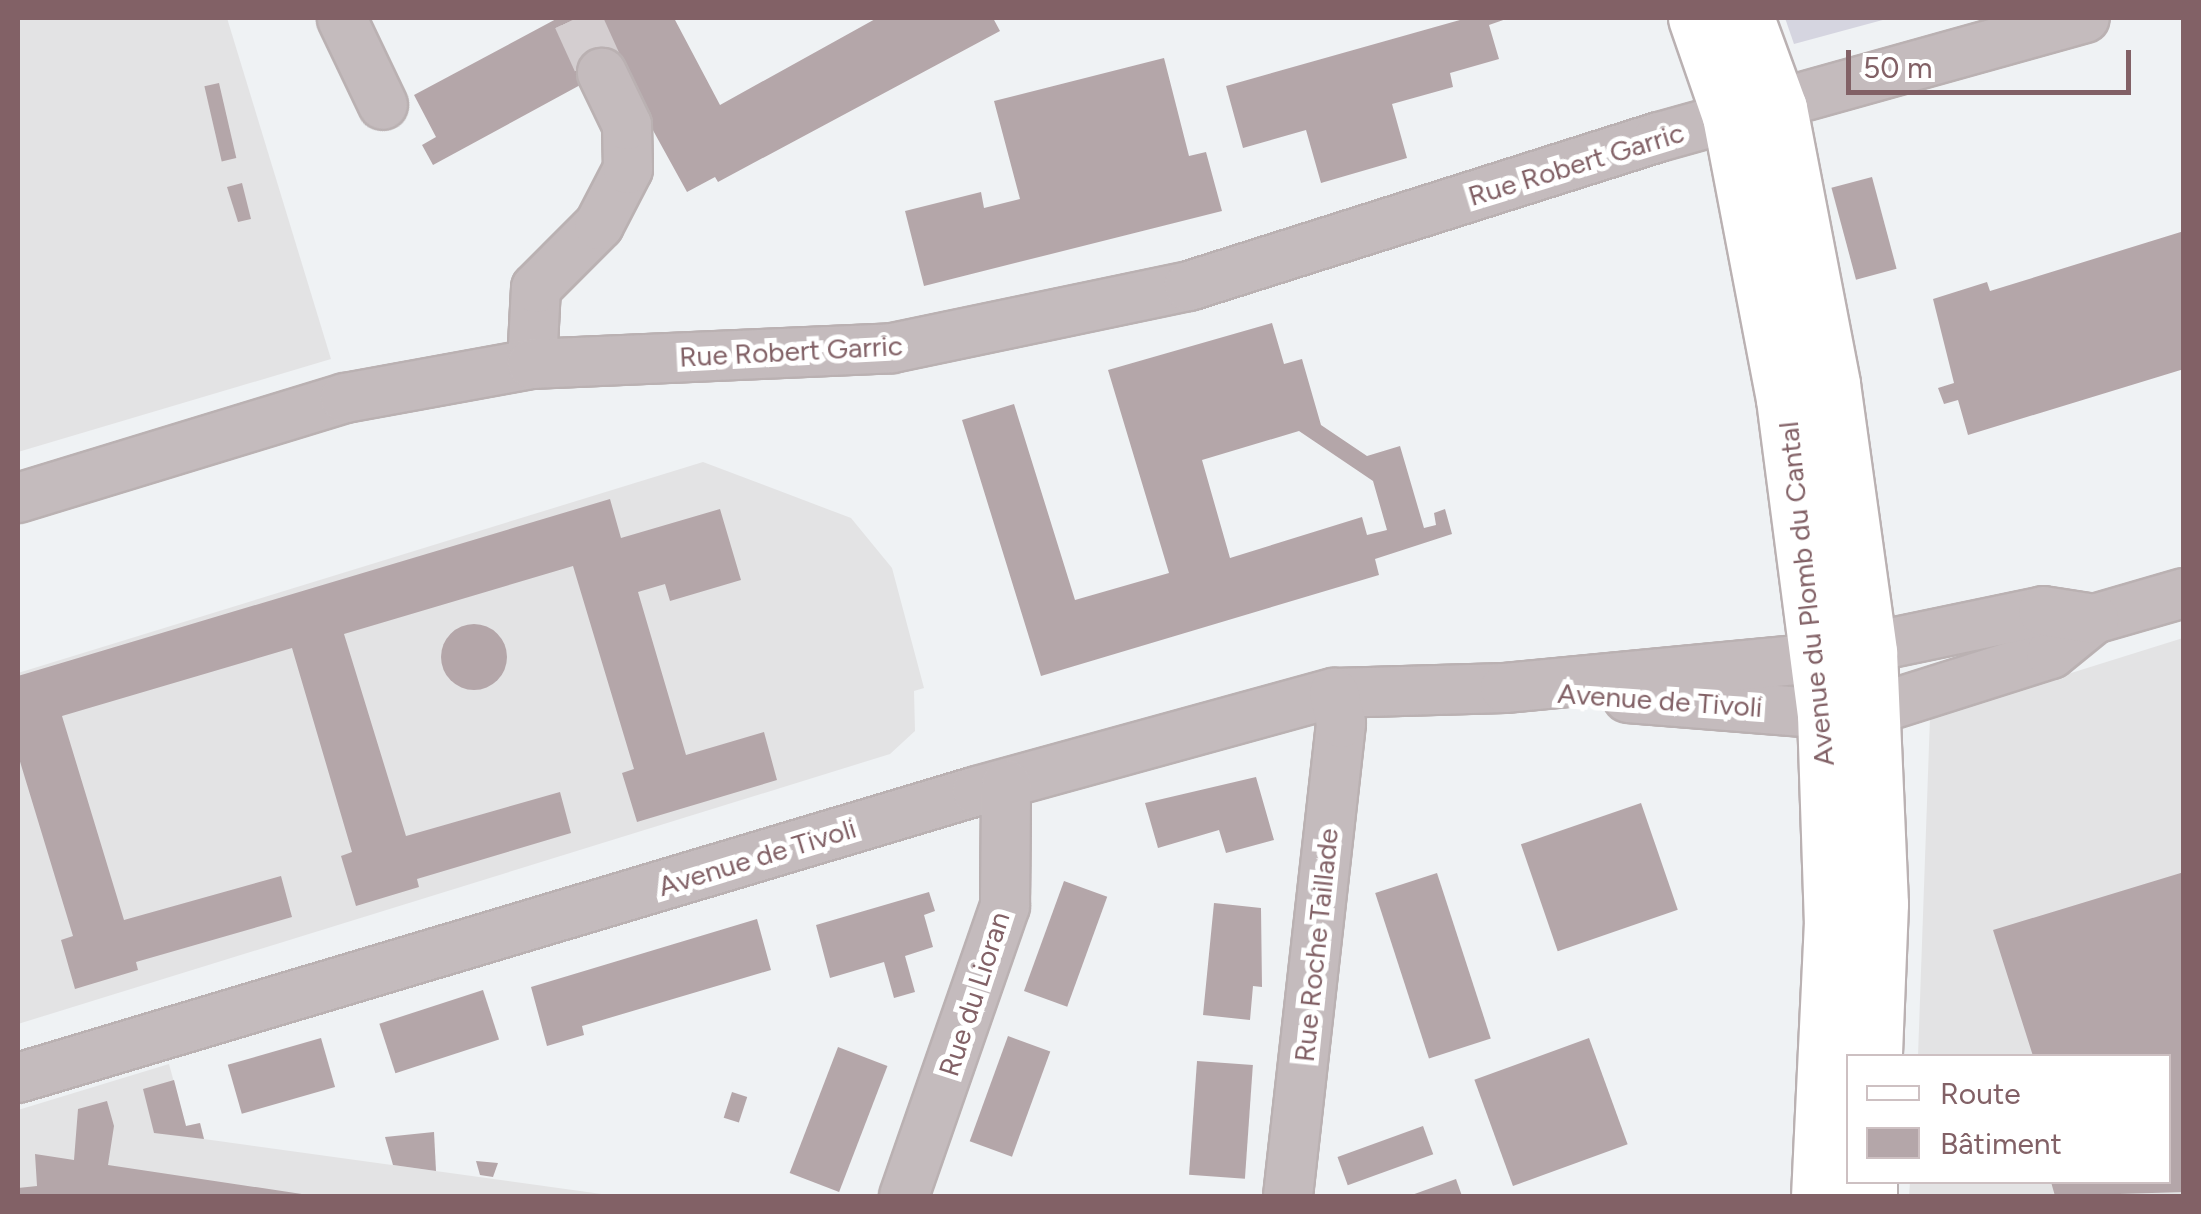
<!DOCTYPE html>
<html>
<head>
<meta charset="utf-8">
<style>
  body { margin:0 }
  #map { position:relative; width:2201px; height:1214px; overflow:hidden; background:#eff2f4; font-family:Figtree,sans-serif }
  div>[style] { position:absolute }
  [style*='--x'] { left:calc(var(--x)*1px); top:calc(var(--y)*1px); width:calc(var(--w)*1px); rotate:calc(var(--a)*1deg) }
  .built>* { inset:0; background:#e3e3e4 }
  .green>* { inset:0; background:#d5d5e0 }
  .building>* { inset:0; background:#b4a6a9; transform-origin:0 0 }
  .round { border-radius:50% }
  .street-tunnel>* { height:48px; margin-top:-24px; transform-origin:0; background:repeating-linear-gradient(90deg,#d4ced0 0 48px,transparent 0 72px) }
  .roads { filter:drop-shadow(2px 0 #bab1b2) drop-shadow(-2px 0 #bab1b2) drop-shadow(0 2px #bab1b2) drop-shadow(0 -2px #bab1b2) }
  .street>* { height:48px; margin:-24px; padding:0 24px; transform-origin:24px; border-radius:24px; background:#c4bbbd }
  .primary>* { height:55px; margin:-27.5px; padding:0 27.5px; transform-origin:27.5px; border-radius:27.5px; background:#fff }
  span { translate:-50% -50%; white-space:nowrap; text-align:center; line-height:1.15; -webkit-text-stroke:10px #fff; paint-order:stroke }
  .street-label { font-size:28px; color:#826166 }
  .frame { position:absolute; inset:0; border:20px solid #826166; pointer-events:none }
  .legend { position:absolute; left:1846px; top:1054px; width:325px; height:130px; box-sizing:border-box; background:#fff; border:2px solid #cdc0c2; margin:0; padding:12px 18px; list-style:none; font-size:30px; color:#826166 }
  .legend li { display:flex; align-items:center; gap:20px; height:50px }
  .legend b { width:50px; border:2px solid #cdc0c2 }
  .scale { position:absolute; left:1846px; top:50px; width:285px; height:45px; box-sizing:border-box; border:5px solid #826166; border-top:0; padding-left:12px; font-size:30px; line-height:35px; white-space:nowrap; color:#826166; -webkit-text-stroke:8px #fff; paint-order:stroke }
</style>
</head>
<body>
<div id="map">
  <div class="built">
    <i style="clip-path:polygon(18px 18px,227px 18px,331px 359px,18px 452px)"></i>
    <i style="clip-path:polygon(703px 462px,851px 518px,892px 568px,924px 688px,914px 691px,915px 731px,890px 754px,18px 1024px,18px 673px)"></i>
    <i style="clip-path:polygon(2183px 638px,2183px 1196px,1909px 1196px,1910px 1182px,2168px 1182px,2168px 1056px,1918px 1056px,1930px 717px)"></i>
    <i style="clip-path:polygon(169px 1064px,186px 1126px,200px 1123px,204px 1139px,616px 1196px,18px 1196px,18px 1110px)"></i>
  </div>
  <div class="green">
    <i style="clip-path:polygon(1785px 18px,1890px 18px,1794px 44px)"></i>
  </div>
  <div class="building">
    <i style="clip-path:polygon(558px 18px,674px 18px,720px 105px,877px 18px,993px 18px,1000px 31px,718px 182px,715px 177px,687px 192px,617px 65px,433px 165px,422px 145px,436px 137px,414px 95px)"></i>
    <i style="clip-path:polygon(1467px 18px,1509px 18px,1489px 25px,1499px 59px,1450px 73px,1453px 87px,1392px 104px,1407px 158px,1321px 183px,1306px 130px,1243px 148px,1226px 86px)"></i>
    <i style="clip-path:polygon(1164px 58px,1189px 156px,1206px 152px,1222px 211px,924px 286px,905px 211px,981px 192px,984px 208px,1020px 199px,994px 101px)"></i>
    <i style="left:219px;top:83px;width:77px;height:15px;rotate:77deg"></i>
    <i style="left:1872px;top:177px;width:95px;height:42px;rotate:75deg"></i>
    <i style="clip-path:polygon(242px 183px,251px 219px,238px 222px,227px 187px)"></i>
    <i style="clip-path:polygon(2184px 231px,2184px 369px,1968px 435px,1958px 400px,1944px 404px,1938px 388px,1954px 383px,1933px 299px,1987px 282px,1990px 291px)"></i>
    <i style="clip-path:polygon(evenodd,1272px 323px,1284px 364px,1302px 359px,1321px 425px,1367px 456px,1400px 446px,1424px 528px,1436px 525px,1434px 513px,1445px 509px,1452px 534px,1375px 559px,1379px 575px,1041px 676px,962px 420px,1014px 404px,1075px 600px,1169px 573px,1108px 370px,1272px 323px,1299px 431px,1373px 481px,1387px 530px,1367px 535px,1362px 517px,1230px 558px,1202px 460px,1299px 431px)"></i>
    <i style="clip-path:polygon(610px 499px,621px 538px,720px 509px,741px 580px,670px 601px,665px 584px,638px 592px,686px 755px,764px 732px,777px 780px,637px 822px,622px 773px,634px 769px,573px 566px,344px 634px,406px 836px,560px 792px,571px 833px,417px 879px,419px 887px,356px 906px,341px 856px,352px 852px,292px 648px,62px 716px,124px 920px,281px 876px,292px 917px,136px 962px,138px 970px,75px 989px,61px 940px,73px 936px,18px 755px,18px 676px)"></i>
    <i class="round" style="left:441px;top:624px;width:66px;height:66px"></i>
    <i style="clip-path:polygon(1256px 777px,1274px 840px,1226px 853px,1219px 830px,1158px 848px,1145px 803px)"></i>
    <i style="left:1641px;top:803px;width:113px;height:127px;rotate:71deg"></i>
    <i style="clip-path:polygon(2184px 872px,2184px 1192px,2055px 1196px,2051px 1182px,2168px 1182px,2168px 1056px,2033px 1056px,1993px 930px)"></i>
    <i style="left:1437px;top:873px;width:174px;height:65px;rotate:72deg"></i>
    <i style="left:1064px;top:881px;width:46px;height:117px;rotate:20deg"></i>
    <i style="clip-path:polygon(929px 892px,935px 911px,924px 915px,933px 947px,905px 956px,915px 992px,894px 998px,884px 962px,830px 978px,816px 925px)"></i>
    <i style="clip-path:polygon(1214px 903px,1261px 908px,1262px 987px,1253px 986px,1250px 1020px,1203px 1015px)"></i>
    <i style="clip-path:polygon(757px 919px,771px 970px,582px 1026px,584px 1035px,547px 1046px,531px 987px)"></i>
    <i style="left:483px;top:990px;width:52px;height:109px;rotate:72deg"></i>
    <i style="left:1008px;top:1036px;width:45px;height:112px;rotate:20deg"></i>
    <i style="left:321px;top:1038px;width:51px;height:97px;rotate:74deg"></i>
    <i style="left:1589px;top:1038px;width:113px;height:122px;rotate:70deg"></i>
    <i style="left:838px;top:1047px;width:53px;height:135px;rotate:21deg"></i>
    <i style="left:1197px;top:1061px;width:56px;height:114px;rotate:4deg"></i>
    <i style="clip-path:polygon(174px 1080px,186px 1126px,200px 1123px,204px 1139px,154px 1133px,143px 1089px)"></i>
    <i style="left:732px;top:1092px;width:16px;height:27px;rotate:18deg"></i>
    <i style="clip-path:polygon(107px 1101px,114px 1126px,108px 1165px,315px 1196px,18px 1196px,18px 1188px,37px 1186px,35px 1154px,74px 1160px,78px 1109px)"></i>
    <i style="left:1423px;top:1126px;width:30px;height:91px;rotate:70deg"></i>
    <i style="clip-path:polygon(434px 1132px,436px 1171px,393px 1165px,385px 1137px)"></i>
    <i style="clip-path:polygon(476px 1161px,498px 1163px,493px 1177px,480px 1175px)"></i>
    <i style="clip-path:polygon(1456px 1179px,1462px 1196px,1409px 1196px)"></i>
  </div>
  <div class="street-tunnel">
    <i style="--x:577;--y:18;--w:60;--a:65.6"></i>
  </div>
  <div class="roads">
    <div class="street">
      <i style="--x:342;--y:19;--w:95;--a:64.5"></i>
      <i style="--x:532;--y:364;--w:76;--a:-87"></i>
      <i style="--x:536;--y:288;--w:89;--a:-45"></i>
      <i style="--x:599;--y:225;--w:63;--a:-62.6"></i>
      <i style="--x:628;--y:169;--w:44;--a:-91.3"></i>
      <i style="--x:627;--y:125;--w:58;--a:-115.7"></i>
      <i style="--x:18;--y:498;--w:342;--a:-17"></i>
      <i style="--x:345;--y:398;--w:190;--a:-10.3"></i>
      <i style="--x:532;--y:364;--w:360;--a:-2.5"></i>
      <i style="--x:892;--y:348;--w:303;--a:-11.8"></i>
      <i style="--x:1189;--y:286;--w:493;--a:-17.6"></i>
      <i style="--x:1659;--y:137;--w:442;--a:-15.6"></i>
      <i style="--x:1628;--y:698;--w:198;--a:4.6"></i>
      <i style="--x:1825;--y:714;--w:49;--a:-4.7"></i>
      <i style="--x:1874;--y:710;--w:186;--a:-17.6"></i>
      <i style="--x:2051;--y:654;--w:55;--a:-39.1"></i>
      <i style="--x:2094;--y:619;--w:94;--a:-16.1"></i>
      <i style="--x:18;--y:1078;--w:1001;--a:-16.66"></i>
      <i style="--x:977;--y:791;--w:370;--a:-15.4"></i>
      <i style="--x:1334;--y:693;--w:171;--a:-1.7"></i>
      <i style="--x:1505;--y:688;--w:315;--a:-5.5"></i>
      <i style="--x:1819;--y:658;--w:229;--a:-11.8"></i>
      <i style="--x:2043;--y:611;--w:52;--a:8.9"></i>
      <i style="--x:904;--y:1196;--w:307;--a:-70.8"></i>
      <i style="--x:1005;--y:906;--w:122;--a:-89.5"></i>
      <i style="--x:1288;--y:1196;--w:476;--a:-83.6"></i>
      <i style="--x:1341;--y:723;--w:31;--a:-103"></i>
    </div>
    <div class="primary">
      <i style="--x:1696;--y:18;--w:104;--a:70.9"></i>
      <i style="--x:1730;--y:116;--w:288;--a:79.2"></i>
      <i style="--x:1784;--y:399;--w:318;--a:82.6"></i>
      <i style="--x:1825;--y:714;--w:207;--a:88.1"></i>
      <i style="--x:1832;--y:921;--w:275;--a:92.7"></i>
      <i style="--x:1746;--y:18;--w:96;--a:69.9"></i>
      <i style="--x:1779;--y:108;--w:281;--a:79.1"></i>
      <i style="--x:1832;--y:384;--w:271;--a:82.1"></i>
      <i style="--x:1869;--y:652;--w:252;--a:87.5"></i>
      <i style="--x:1880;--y:904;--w:152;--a:92.3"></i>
      <i style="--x:1869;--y:1196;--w:14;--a:-90"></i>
    </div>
  </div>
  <div class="street-label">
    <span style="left:1576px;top:164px;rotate:-17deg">Rue Robert Garric</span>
    <span style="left:791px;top:351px;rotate:-3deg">Rue Robert Garric</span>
    <span style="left:1806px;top:594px;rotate:-96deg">Avenue du Plomb du Cantal</span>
    <span style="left:1660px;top:700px;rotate:4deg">Avenue de Tivoli</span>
    <span style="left:757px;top:857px;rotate:-17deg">Avenue de Tivoli</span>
    <span style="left:1316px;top:945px;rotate:-84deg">Rue Roche Taillade</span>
    <span style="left:974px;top:994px;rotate:-72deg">Rue du Lioran</span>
  </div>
  <div class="frame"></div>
  <ul class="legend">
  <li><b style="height:12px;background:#fff"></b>Route</li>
  <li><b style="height:28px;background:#b4a6a9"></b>Bâtiment</li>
  </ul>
  <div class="scale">50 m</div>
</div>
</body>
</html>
